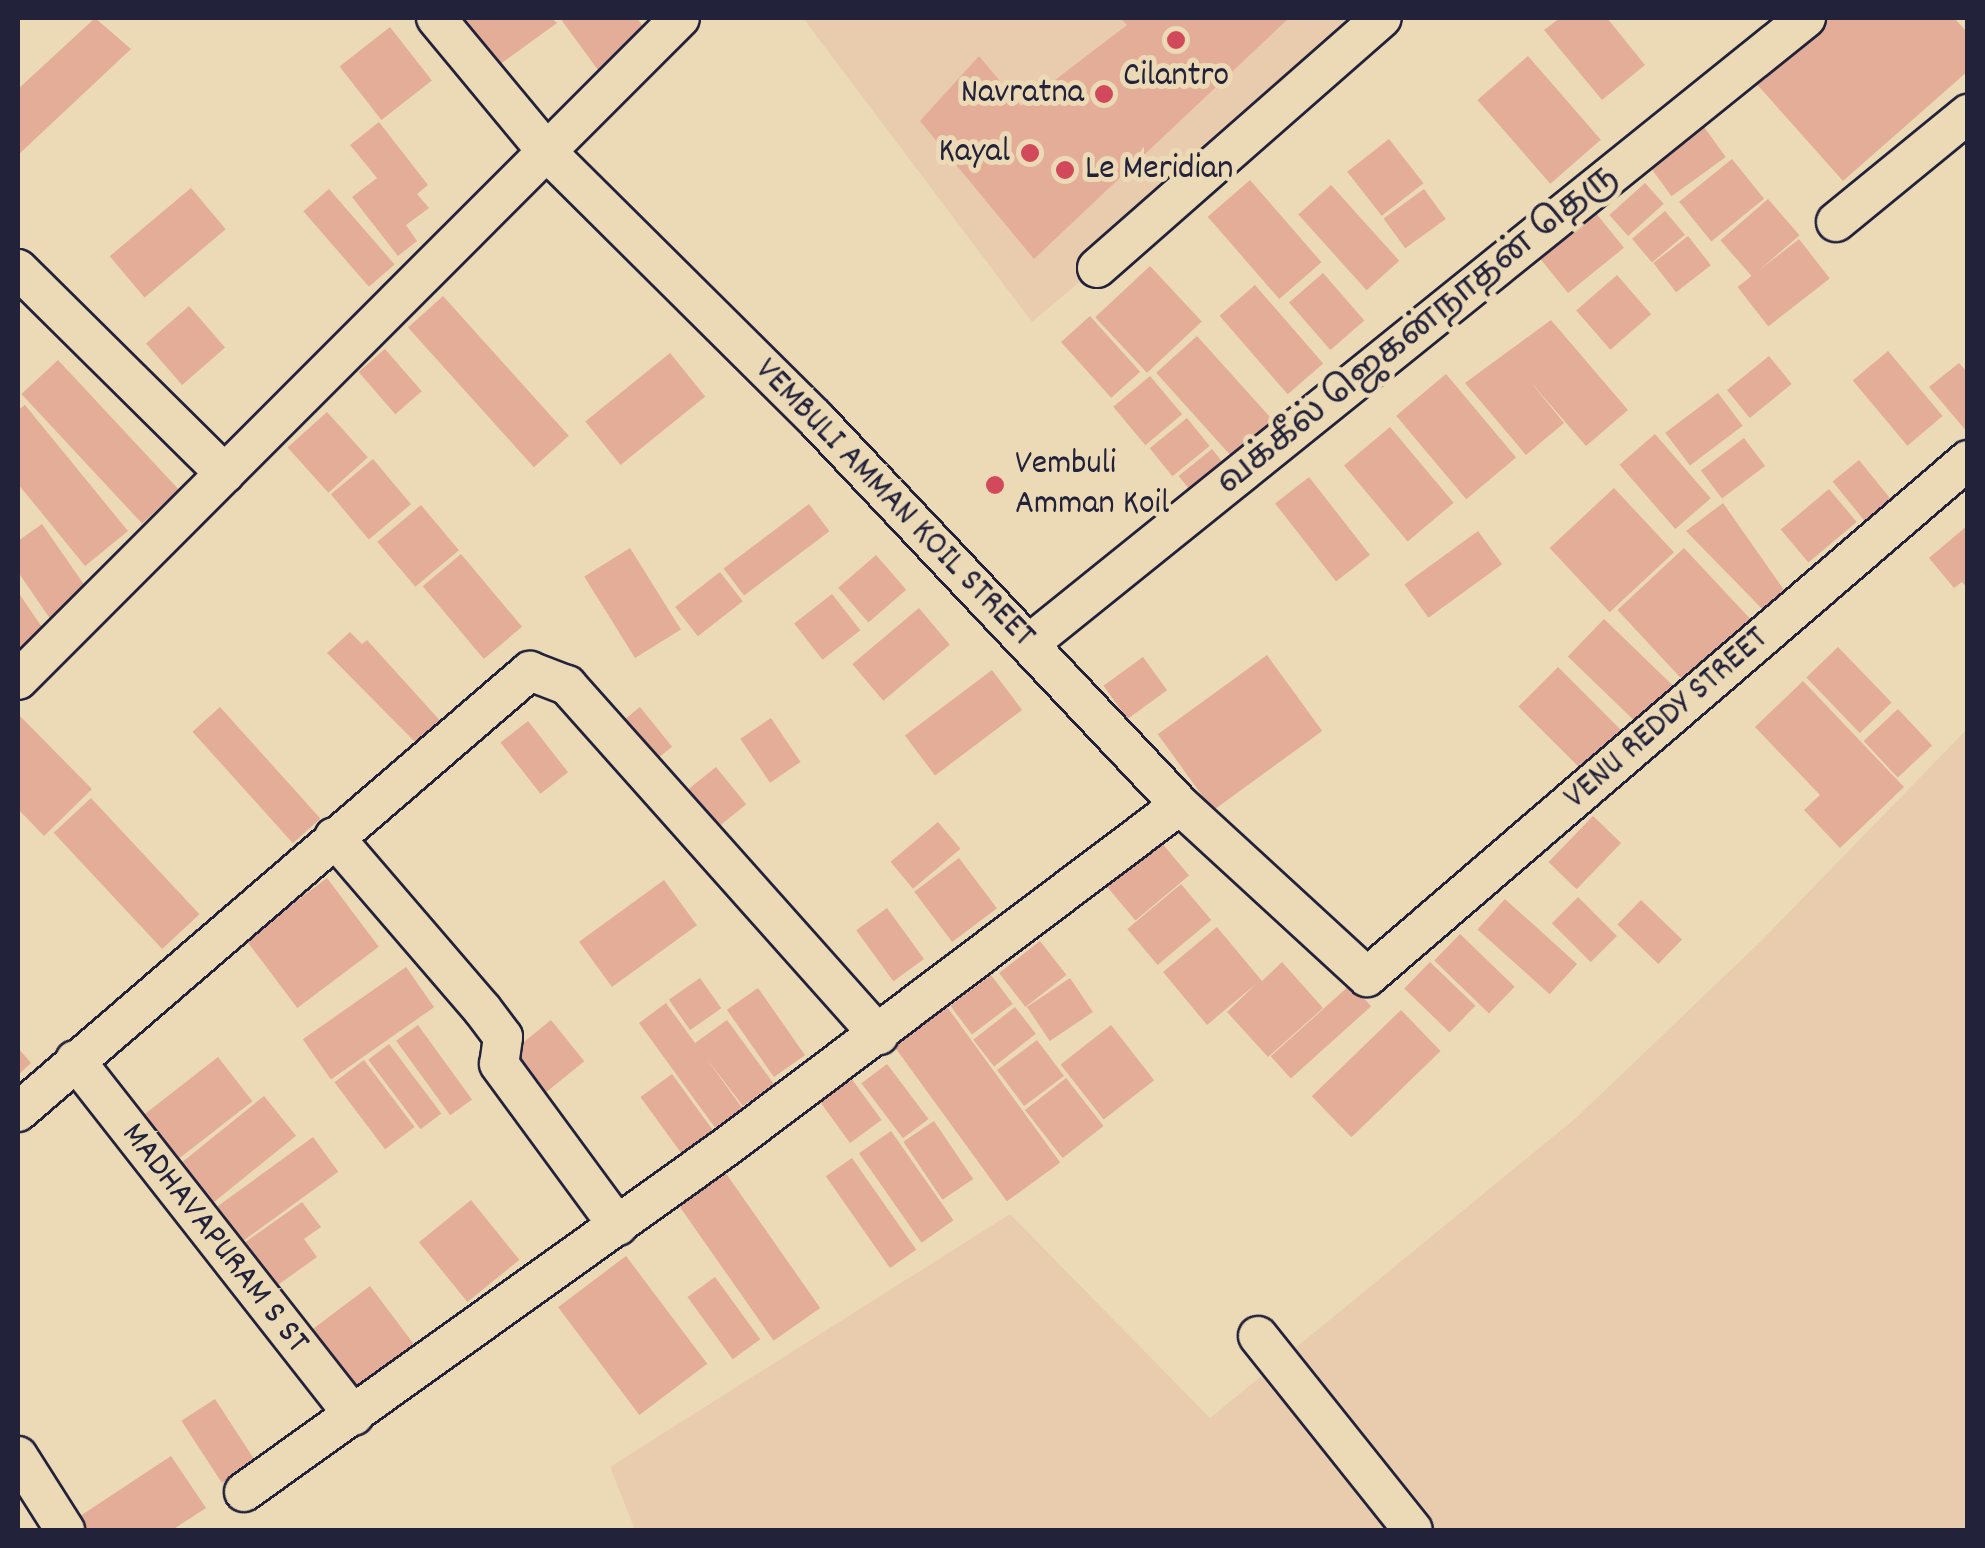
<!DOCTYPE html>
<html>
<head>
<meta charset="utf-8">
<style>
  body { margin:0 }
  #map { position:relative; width:1985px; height:1548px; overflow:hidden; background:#ecdab7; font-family:Dekko,"Noto Sans Tamil",sans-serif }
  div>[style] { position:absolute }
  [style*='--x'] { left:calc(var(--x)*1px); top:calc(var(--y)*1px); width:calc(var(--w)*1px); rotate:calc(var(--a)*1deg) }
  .built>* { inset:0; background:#e9ccae }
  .building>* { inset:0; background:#e3ad98; transform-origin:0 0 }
  .roads { filter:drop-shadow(2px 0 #22223b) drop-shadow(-2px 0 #22223b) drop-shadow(0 2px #22223b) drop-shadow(0 -2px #22223b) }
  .minor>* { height:38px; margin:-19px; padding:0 19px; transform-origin:19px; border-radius:19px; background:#ecdab7 }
  .dots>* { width:28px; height:28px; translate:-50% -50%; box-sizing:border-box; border:5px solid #ecdab7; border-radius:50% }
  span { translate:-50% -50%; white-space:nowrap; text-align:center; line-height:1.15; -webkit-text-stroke:10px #ecdab7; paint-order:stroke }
  .poi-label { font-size:35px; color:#22223b }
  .right { translate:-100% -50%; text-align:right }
  .left { translate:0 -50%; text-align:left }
  .street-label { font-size:35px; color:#22223b }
  .frame { position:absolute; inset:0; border:20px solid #22223b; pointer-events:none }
</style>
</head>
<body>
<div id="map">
  <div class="built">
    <i style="clip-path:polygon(803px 18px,1394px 18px,1032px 322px)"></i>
    <i style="clip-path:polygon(1967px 729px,1967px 1530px,635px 1530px,610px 1467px,1010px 1214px,1210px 1418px,1577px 1117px,1761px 941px)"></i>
  </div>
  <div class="building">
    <i style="clip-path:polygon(95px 18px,131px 49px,18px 155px,18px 89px)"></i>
    <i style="clip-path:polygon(464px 18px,552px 18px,557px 23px,499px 65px)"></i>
    <i style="clip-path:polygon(560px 18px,637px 18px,648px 33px,598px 70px)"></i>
    <i style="clip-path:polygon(1120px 18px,1289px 18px,1034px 259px,920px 121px,979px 56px,1021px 106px,1127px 25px)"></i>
    <i style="clip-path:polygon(1560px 18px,1607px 18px,1645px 65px,1602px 100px,1544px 30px)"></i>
    <i style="clip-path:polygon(1826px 18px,1954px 18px,1968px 33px,1968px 71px,1843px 181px,1754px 81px)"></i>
    <i style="left:390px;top:27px;width:68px;height:64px;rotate:52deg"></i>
    <i style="left:1528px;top:56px;width:111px;height:67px;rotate:49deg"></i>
    <i style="clip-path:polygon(379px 122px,428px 185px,417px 194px,429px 208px,406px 225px,417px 241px,398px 256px,352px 197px,377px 178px,350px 145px)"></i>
    <i style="left:1704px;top:127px;width:37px;height:67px;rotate:54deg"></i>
    <i style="left:1389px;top:139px;width:56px;height:53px;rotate:52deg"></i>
    <i style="left:1732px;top:159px;width:51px;height:68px;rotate:51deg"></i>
    <i style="left:1250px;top:180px;width:109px;height:56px;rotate:49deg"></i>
    <i style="left:1645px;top:183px;width:28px;height:48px;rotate:48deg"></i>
    <i style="left:1331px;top:185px;width:102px;height:44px;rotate:48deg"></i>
    <i style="left:191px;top:188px;width:54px;height:106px;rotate:50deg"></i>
    <i style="left:329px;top:189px;width:100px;height:34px;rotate:49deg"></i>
    <i style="left:1424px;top:189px;width:37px;height:50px;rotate:54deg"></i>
    <i style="left:1768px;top:199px;width:48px;height:63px;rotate:49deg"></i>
    <i style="left:1665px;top:211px;width:31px;height:43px;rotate:50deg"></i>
    <i style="left:1595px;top:212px;width:46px;height:72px;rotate:51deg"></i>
    <i style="left:1688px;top:236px;width:37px;height:44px;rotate:52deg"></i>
    <i style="left:1799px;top:239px;width:50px;height:78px;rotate:52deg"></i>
    <i style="left:1150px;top:266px;width:76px;height:75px;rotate:47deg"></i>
    <i style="left:1323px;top:273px;width:63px;height:45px;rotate:49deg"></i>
    <i style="left:1617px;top:275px;width:52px;height:54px;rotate:49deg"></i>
    <i style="left:1255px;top:285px;width:104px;height:47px;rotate:49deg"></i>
    <i style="left:443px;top:296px;width:188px;height:47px;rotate:48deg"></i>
    <i style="left:189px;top:306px;width:55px;height:57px;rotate:49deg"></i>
    <i style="left:1090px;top:316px;width:75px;height:39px;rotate:48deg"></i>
    <i style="clip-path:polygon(1551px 320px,1628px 410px,1586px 446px,1529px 380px,1564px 423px,1526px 455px,1465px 383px)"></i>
    <i style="left:1197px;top:336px;width:113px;height:55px;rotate:48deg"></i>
    <i style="left:385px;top:349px;width:56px;height:35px;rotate:49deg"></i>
    <i style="left:1888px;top:351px;width:85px;height:46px;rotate:50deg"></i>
    <i style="left:670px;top:353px;width:56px;height:109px;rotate:51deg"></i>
    <i style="left:1769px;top:356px;width:36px;height:54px;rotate:51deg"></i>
    <i style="left:58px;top:360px;width:177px;height:50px;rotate:47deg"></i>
    <i style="clip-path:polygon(1959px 363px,1968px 373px,1968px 433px,1929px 387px)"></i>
    <i style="left:1446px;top:374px;width:109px;height:65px;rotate:50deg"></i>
    <i style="left:1150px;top:376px;width:50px;height:48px;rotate:50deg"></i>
    <i style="left:1718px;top:393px;width:41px;height:66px;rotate:53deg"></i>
    <i style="clip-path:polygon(25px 405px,128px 531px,85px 566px,18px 484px,18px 410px)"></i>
    <i style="left:327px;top:412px;width:61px;height:53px;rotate:48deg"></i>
    <i style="left:1187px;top:418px;width:36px;height:48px;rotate:51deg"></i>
    <i style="left:1390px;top:427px;width:99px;height:60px;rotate:50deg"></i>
    <i style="left:1655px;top:434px;width:85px;height:47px;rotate:49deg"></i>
    <i style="left:1744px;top:438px;width:35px;height:54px;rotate:53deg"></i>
    <i style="left:1212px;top:449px;width:33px;height:43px;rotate:51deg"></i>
    <i style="left:373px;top:459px;width:59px;height:55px;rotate:50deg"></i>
    <i style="left:1859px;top:460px;width:56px;height:34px;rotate:51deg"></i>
    <i style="left:1309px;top:477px;width:99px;height:43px;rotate:52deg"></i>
    <i style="left:1614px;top:488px;width:88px;height:88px;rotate:47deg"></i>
    <i style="left:1829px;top:489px;width:43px;height:63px;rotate:50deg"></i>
    <i style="clip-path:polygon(1723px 503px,1791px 600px,1770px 617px,1686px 531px)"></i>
    <i style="left:809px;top:504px;width:34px;height:107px;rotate:53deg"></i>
    <i style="left:421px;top:505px;width:59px;height:57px;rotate:50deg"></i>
    <i style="clip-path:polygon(42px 524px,92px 596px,53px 623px,18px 572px,18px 541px)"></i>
    <i style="clip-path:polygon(1968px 525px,1968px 589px,1962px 582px,1954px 588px,1929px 558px)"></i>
    <i style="left:1478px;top:531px;width:41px;height:91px;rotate:54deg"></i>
    <i style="left:630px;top:548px;width:96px;height:54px;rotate:58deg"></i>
    <i style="left:1684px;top:548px;width:102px;height:91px;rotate:47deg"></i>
    <i style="left:461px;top:554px;width:95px;height:50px;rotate:50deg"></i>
    <i style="left:876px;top:555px;width:46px;height:50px;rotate:49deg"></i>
    <i style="left:720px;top:572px;width:37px;height:57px;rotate:52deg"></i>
    <i style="clip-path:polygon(18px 592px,46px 633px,18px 652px)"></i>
    <i style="left:832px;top:594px;width:46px;height:48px;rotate:52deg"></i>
    <i style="left:919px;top:608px;width:48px;height:87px;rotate:50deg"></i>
    <i style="left:1604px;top:619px;width:95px;height:52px;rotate:44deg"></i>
    <i style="clip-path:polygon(350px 632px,362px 644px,367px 640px,444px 725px,420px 747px,327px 653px)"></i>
    <i style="left:1838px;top:647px;width:77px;height:44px;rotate:46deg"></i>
    <i style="left:1267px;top:655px;width:94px;height:135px;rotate:54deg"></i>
    <i style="left:1143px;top:657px;width:41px;height:49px;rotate:54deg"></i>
    <i style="left:1558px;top:667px;width:94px;height:56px;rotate:45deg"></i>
    <i style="left:992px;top:670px;width:50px;height:109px;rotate:53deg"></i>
    <i style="clip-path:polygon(1803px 681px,1904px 787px,1840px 848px,1804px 810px,1820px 795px,1755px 727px)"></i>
    <i style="left:220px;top:707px;width:150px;height:37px;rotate:48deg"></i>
    <i style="left:640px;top:707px;width:51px;height:33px;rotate:51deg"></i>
    <i style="left:1898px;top:709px;width:50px;height:47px;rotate:47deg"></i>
    <i style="clip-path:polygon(18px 714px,92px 789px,44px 836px,18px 809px)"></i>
    <i style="left:771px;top:718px;width:53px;height:37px;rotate:56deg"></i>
    <i style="left:528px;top:721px;width:65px;height:35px;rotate:52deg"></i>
    <i style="left:716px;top:767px;width:48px;height:51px;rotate:51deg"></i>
    <i style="left:91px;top:798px;width:159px;height:51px;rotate:47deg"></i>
    <i style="left:1593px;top:816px;width:39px;height:64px;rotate:44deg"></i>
    <i style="left:938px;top:822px;width:35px;height:62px;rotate:50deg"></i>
    <i style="left:1155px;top:835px;width:53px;height:70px;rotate:50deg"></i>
    <i style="left:959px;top:858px;width:63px;height:56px;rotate:53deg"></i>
    <i style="left:327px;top:878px;width:86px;height:102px;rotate:53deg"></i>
    <i style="left:664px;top:880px;width:56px;height:105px;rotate:54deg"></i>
    <i style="left:1181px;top:884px;width:47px;height:70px;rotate:50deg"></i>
    <i style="left:1578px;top:897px;width:55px;height:37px;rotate:45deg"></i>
    <i style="left:1505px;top:899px;width:97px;height:41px;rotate:42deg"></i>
    <i style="left:1641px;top:900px;width:57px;height:34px;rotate:44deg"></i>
    <i style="left:887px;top:908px;width:63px;height:38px;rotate:54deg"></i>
    <i style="clip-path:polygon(1217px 927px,1262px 981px,1282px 962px,1323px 1008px,1268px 1057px,1227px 1012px,1257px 983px,1207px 1025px,1163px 972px)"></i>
    <i style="left:1460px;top:934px;width:76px;height:37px;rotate:44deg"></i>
    <i style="left:1040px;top:941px;width:43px;height:52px;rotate:52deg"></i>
    <i style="left:1430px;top:962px;width:63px;height:37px;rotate:44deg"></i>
    <i style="left:406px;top:967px;width:49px;height:126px;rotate:55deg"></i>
    <i style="left:991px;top:975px;width:36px;height:51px;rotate:53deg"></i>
    <i style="left:700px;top:978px;width:37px;height:38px;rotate:55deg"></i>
    <i style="left:1070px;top:978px;width:41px;height:52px;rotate:56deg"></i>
    <i style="left:1351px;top:984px;width:30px;height:108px;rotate:48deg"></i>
    <i style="left:758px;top:988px;width:82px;height:38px;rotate:55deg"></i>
    <i style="clip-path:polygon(666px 1003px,695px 1043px,727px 1020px,774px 1084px,743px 1106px,706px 1058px,743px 1109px,716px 1129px,639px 1023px)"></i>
    <i style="left:945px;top:1004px;width:196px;height:66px;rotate:54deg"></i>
    <i style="left:1015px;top:1007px;width:34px;height:53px;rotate:52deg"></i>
    <i style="left:1401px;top:1010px;width:57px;height:124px;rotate:46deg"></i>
    <i style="left:551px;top:1020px;width:53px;height:58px;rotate:51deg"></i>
    <i style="left:418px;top:1025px;width:92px;height:27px;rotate:54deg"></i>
    <i style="left:1111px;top:1025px;width:70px;height:64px;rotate:52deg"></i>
    <i style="left:1037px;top:1040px;width:45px;height:50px;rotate:53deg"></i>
    <i style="left:389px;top:1044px;width:87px;height:26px;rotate:53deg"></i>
    <i style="clip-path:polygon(18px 1048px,31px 1063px,18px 1075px)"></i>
    <i style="left:218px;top:1057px;width:56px;height:96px;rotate:52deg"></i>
    <i style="left:364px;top:1060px;width:84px;height:37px;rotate:53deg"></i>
    <i style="left:887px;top:1064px;width:69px;height:32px;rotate:53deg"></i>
    <i style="left:672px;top:1074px;width:77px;height:39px;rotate:54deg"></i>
    <i style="left:851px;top:1078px;width:52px;height:39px;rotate:54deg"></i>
    <i style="left:1066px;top:1078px;width:61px;height:52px;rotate:52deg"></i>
    <i style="left:264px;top:1096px;width:51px;height:113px;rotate:51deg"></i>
    <i style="left:934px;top:1121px;width:70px;height:37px;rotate:56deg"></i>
    <i style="left:891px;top:1131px;width:109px;height:39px;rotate:55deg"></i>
    <i style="left:313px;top:1137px;width:43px;height:118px;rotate:54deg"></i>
    <i style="left:852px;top:1158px;width:112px;height:32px;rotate:55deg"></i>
    <i style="left:725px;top:1172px;width:166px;height:57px;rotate:55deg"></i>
    <i style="left:471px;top:1200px;width:77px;height:67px;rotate:51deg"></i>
    <i style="clip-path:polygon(302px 1202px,321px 1227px,304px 1239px,317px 1257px,275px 1287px,244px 1243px)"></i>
    <i style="left:626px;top:1256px;width:135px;height:85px;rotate:53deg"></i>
    <i style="left:715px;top:1277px;width:77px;height:34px;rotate:54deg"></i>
    <i style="left:370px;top:1286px;width:78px;height:77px;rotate:53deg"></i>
    <i style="left:215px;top:1399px;width:74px;height:40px;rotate:57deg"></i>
    <i style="clip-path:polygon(171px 1456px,206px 1508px,172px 1530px,72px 1530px,68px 1524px)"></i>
  </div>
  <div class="roads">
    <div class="minor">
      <i style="--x:436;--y:18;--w:175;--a:50.3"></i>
      <i style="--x:548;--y:153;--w:376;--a:44.8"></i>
      <i style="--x:815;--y:418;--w:532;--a:46.68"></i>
      <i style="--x:1180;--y:805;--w:254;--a:42.6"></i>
      <i style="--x:1367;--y:977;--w:793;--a:-40.7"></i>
      <i style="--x:1836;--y:222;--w:171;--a:-39.3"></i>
      <i style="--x:1097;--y:268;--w:379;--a:-41.3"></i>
      <i style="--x:18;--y:269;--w:291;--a:44.7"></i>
      <i style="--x:1029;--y:644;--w:998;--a:-38.86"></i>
      <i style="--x:18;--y:680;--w:936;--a:-45"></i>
      <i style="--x:334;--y:837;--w:227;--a:49.3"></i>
      <i style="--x:482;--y:1009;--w:35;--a:53"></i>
      <i style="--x:503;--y:1037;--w:27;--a:98"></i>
      <i style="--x:499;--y:1064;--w:201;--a:53.7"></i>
      <i style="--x:75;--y:1060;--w:452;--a:51.9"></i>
      <i style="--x:18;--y:1112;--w:676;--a:-40.74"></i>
      <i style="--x:530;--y:671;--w:40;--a:21"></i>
      <i style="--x:567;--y:685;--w:469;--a:48.3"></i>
      <i style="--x:1258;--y:1336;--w:248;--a:51.4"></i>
      <i style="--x:18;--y:1456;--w:88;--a:57.6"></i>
      <i style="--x:244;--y:1492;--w:593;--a:-35.59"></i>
      <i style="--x:726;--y:1147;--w:568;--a:-36.99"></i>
    </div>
  </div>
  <div class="dots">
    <i style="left:1176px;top:40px;background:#d1495b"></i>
    <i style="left:1104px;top:94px;background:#d1495b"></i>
    <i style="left:1030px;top:153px;background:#d1495b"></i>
    <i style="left:1065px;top:170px;background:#d1495b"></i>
    <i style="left:995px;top:485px;background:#d1495b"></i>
  </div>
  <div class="poi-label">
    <span style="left:1176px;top:77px">Cilantro</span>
    <span class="right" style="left:1084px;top:94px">Navratna</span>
    <span class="right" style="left:1010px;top:153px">Kayal</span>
    <span class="left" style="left:1085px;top:170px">Le Meridian</span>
    <span class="left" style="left:1015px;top:485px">Vembuli<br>Amman Koil</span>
  </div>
  <div class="street-label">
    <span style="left:1418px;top:331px;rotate:-39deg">வக்கீல் ஜெகன்நாதன் தெரு</span>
    <span style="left:894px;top:504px;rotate:46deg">VEMBULI AMMAN KOIL STREET</span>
    <span style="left:1667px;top:719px;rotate:-41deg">VENU REDDY STREET</span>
    <span style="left:214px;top:1239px;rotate:52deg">MADHAVAPURAM S ST</span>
  </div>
  <div class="frame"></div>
</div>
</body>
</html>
